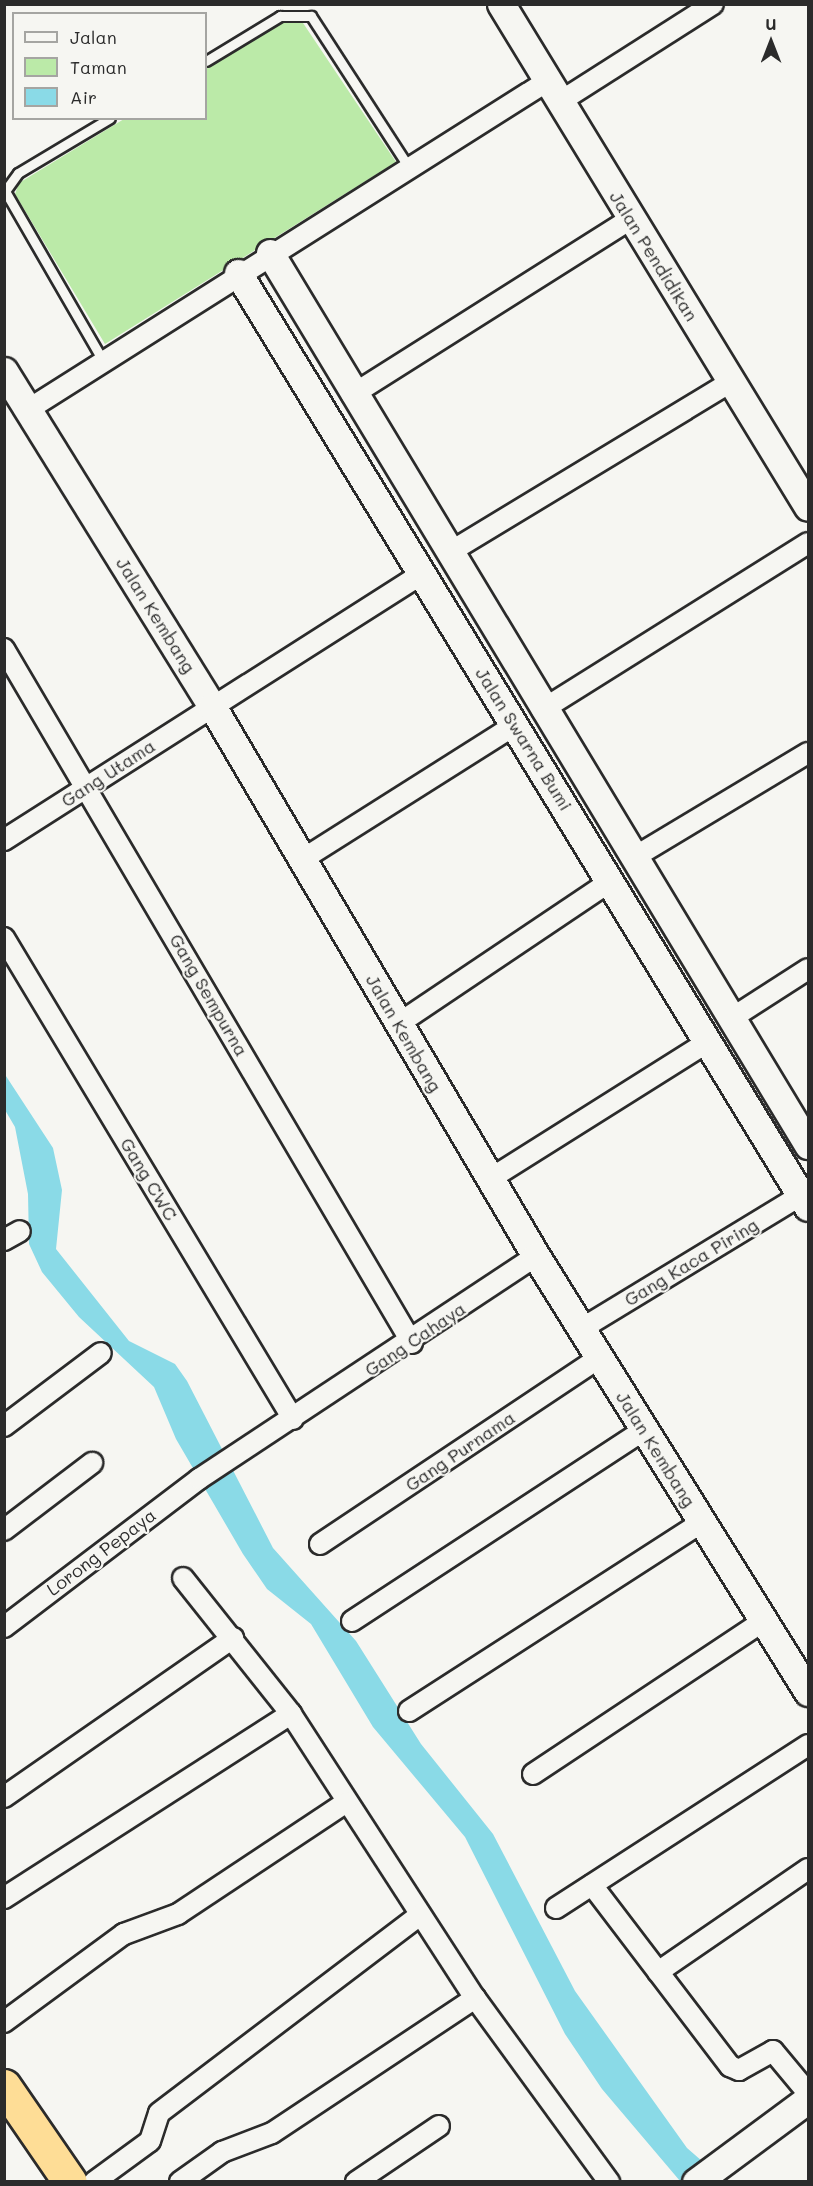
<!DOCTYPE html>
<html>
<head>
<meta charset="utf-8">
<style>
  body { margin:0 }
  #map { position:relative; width:813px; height:2186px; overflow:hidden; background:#f6f6f2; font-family:Mali,sans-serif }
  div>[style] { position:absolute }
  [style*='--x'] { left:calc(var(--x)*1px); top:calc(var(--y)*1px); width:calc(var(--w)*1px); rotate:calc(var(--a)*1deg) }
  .green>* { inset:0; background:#bbeaa8 }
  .water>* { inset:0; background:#8adae7 }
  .roads { filter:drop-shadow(2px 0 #2b2b2b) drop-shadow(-2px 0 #2b2b2b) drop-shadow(0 2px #2b2b2b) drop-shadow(0 -2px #2b2b2b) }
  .lane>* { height:9px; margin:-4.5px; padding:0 4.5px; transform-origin:4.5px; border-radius:4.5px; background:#f6f6f2 }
  .street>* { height:20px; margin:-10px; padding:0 10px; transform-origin:10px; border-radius:10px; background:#f6f6f2 }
  .secondary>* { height:27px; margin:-13.5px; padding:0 13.5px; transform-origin:13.5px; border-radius:13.5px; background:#f6f6f2 }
  .highway>* { height:33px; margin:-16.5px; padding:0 16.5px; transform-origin:16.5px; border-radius:16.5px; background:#fedd96 }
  span { translate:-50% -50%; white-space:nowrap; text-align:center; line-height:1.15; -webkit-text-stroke:4.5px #f6f6f2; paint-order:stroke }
  .street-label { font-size:18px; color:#2b2b2b }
  .frame { position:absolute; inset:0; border:6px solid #2b2b2b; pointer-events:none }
  .legend { position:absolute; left:12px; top:12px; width:195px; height:108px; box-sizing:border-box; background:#f6f6f2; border:2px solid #a5a5a2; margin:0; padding:8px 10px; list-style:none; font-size:18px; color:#2b2b2b }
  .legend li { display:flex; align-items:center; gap:12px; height:30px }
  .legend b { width:30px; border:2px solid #a5a5a2 }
  .north { position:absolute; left:741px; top:12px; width:60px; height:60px; -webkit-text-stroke:4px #f6f6f2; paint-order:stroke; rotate:0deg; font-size:16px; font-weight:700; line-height:24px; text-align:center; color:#2b2b2b }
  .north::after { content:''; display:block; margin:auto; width:21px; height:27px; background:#2b2b2b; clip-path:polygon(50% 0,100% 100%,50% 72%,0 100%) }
</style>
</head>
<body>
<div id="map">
  <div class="green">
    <i style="clip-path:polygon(299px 17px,396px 162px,105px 344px,15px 194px,19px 183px,124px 119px,206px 118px,206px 68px,281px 22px)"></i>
  </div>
  <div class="water">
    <i style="clip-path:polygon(4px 1073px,53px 1148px,62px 1190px,56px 1249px,129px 1341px,175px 1364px,187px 1381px,273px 1548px,356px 1641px,421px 1744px,493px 1834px,575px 1991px,687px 2148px,725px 2181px,680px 2181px,602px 2089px,565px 2034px,465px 1837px,373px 1727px,311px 1624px,267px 1589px,243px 1554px,176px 1439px,154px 1387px,79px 1317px,42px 1272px,29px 1244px,28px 1194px,15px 1127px,5px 1110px)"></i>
  </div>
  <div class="roads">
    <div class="lane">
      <i style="--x:206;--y:61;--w:87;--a:-31.3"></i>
      <i style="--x:280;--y:16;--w:31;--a:0"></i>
      <i style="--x:311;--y:16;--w:179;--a:57.1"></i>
      <i style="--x:102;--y:359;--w:194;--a:-120"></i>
      <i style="--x:5;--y:191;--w:22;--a:-54"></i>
      <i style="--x:18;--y:173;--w:107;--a:-30.9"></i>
    </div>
    <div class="street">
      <i style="--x:561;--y:101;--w:180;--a:-32.5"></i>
      <i style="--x:352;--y:395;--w:329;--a:-32.3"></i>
      <i style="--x:29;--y:409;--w:615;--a:-32.32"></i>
      <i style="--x:450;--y:552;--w:330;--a:-31.2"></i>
      <i style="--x:4;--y:649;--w:805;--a:59.55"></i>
      <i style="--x:542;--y:710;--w:314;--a:-32.1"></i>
      <i style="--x:4;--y:840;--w:497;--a:-32.5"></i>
      <i style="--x:633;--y:858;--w:204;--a:-31"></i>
      <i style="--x:303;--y:859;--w:251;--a:-32.3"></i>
      <i style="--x:4;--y:938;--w:561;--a:59"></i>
      <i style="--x:732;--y:1018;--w:90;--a:-32.8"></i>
      <i style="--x:398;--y:1024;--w:258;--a:-33.9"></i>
      <i style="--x:490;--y:1179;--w:259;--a:-32.2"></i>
      <i style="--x:4;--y:1240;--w:18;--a:-29"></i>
      <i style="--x:581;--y:1329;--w:258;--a:-31.3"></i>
      <i style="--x:4;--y:1426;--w:121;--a:-37"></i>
      <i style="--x:4;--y:1530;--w:111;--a:-37.3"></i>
      <i style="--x:320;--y:1544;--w:335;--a:-33.7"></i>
      <i style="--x:183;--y:1578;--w:174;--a:51.5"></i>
      <i style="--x:291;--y:1714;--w:338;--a:57.1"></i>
      <i style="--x:475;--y:1998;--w:228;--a:53.9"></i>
      <i style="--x:352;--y:1621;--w:349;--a:-33.2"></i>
      <i style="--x:4;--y:1627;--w:245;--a:-37.2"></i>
      <i style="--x:199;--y:1479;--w:404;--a:-33.5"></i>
      <i style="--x:409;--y:1711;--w:349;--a:-32.8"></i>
      <i style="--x:533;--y:1774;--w:275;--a:-33.6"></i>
      <i style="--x:4;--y:1797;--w:279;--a:-34.8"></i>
      <i style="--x:592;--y:1885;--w:228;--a:52.7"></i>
      <i style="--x:730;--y:2066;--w:10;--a:24"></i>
      <i style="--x:739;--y:2070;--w:39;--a:-29"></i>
      <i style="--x:773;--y:2051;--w:55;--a:50.2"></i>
      <i style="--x:4;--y:1898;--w:341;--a:-32.7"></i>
      <i style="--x:556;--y:1908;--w:300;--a:-32.9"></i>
      <i style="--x:658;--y:1972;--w:182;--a:-34.5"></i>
      <i style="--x:4;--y:2022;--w:149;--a:-36.3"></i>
      <i style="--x:124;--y:1934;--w:58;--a:-20.3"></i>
      <i style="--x:178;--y:1914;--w:201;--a:-33.6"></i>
      <i style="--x:94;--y:2182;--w:69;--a:-36.2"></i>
      <i style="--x:150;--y:2141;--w:29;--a:-72"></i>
      <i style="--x:159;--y:2113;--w:328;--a:-37.2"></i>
      <i style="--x:180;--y:2182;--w:52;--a:-35.5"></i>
      <i style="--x:222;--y:2152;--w:53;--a:-20.8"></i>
      <i style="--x:272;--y:2133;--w:244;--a:-33.6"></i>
      <i style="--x:356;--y:2182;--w:100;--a:-34"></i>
    </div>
    <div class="secondary">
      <i style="--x:501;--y:4;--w:589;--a:58.6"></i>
      <i style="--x:270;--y:253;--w:1042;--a:58.9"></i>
      <i style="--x:238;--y:273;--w:1094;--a:58.61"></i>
      <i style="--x:4;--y:371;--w:394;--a:58.2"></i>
      <i style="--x:212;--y:706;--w:638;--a:59.5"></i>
      <i style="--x:536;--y:1256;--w:514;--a:58.04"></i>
      <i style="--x:696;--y:2182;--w:139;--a:-36.5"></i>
    </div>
    <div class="highway">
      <i style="--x:4;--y:2086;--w:116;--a:55.5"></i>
    </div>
  </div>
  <div class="street-label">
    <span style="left:654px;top:256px;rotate:58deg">Jalan Pendidikan</span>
    <span style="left:156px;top:615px;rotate:58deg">Jalan Kembang</span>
    <span style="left:524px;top:739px;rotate:58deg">Jalan Swarna Bumi</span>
    <span style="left:108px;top:773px;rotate:-33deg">Gang Utama</span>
    <span style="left:209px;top:995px;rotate:60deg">Gang Sempurna</span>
    <span style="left:404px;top:1033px;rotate:60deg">Jalan Kembang</span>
    <span style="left:149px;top:1179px;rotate:59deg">Gang CWC</span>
    <span style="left:691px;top:1262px;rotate:-31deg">Gang Kaca Piring</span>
    <span style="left:415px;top:1339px;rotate:-34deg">Gang Cahaya</span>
    <span style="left:656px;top:1449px;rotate:58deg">Jalan Kembang</span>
    <span style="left:460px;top:1451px;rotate:-34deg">Gang Purnama</span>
    <span style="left:101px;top:1552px;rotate:-37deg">Lorong Pepaya</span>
  </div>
  <div class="frame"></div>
  <ul class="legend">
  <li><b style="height:8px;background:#f6f6f2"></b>Jalan</li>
  <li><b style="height:16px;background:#bbeaa8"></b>Taman</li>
  <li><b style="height:16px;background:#8adae7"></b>Air</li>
  </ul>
  <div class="north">U</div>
</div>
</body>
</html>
